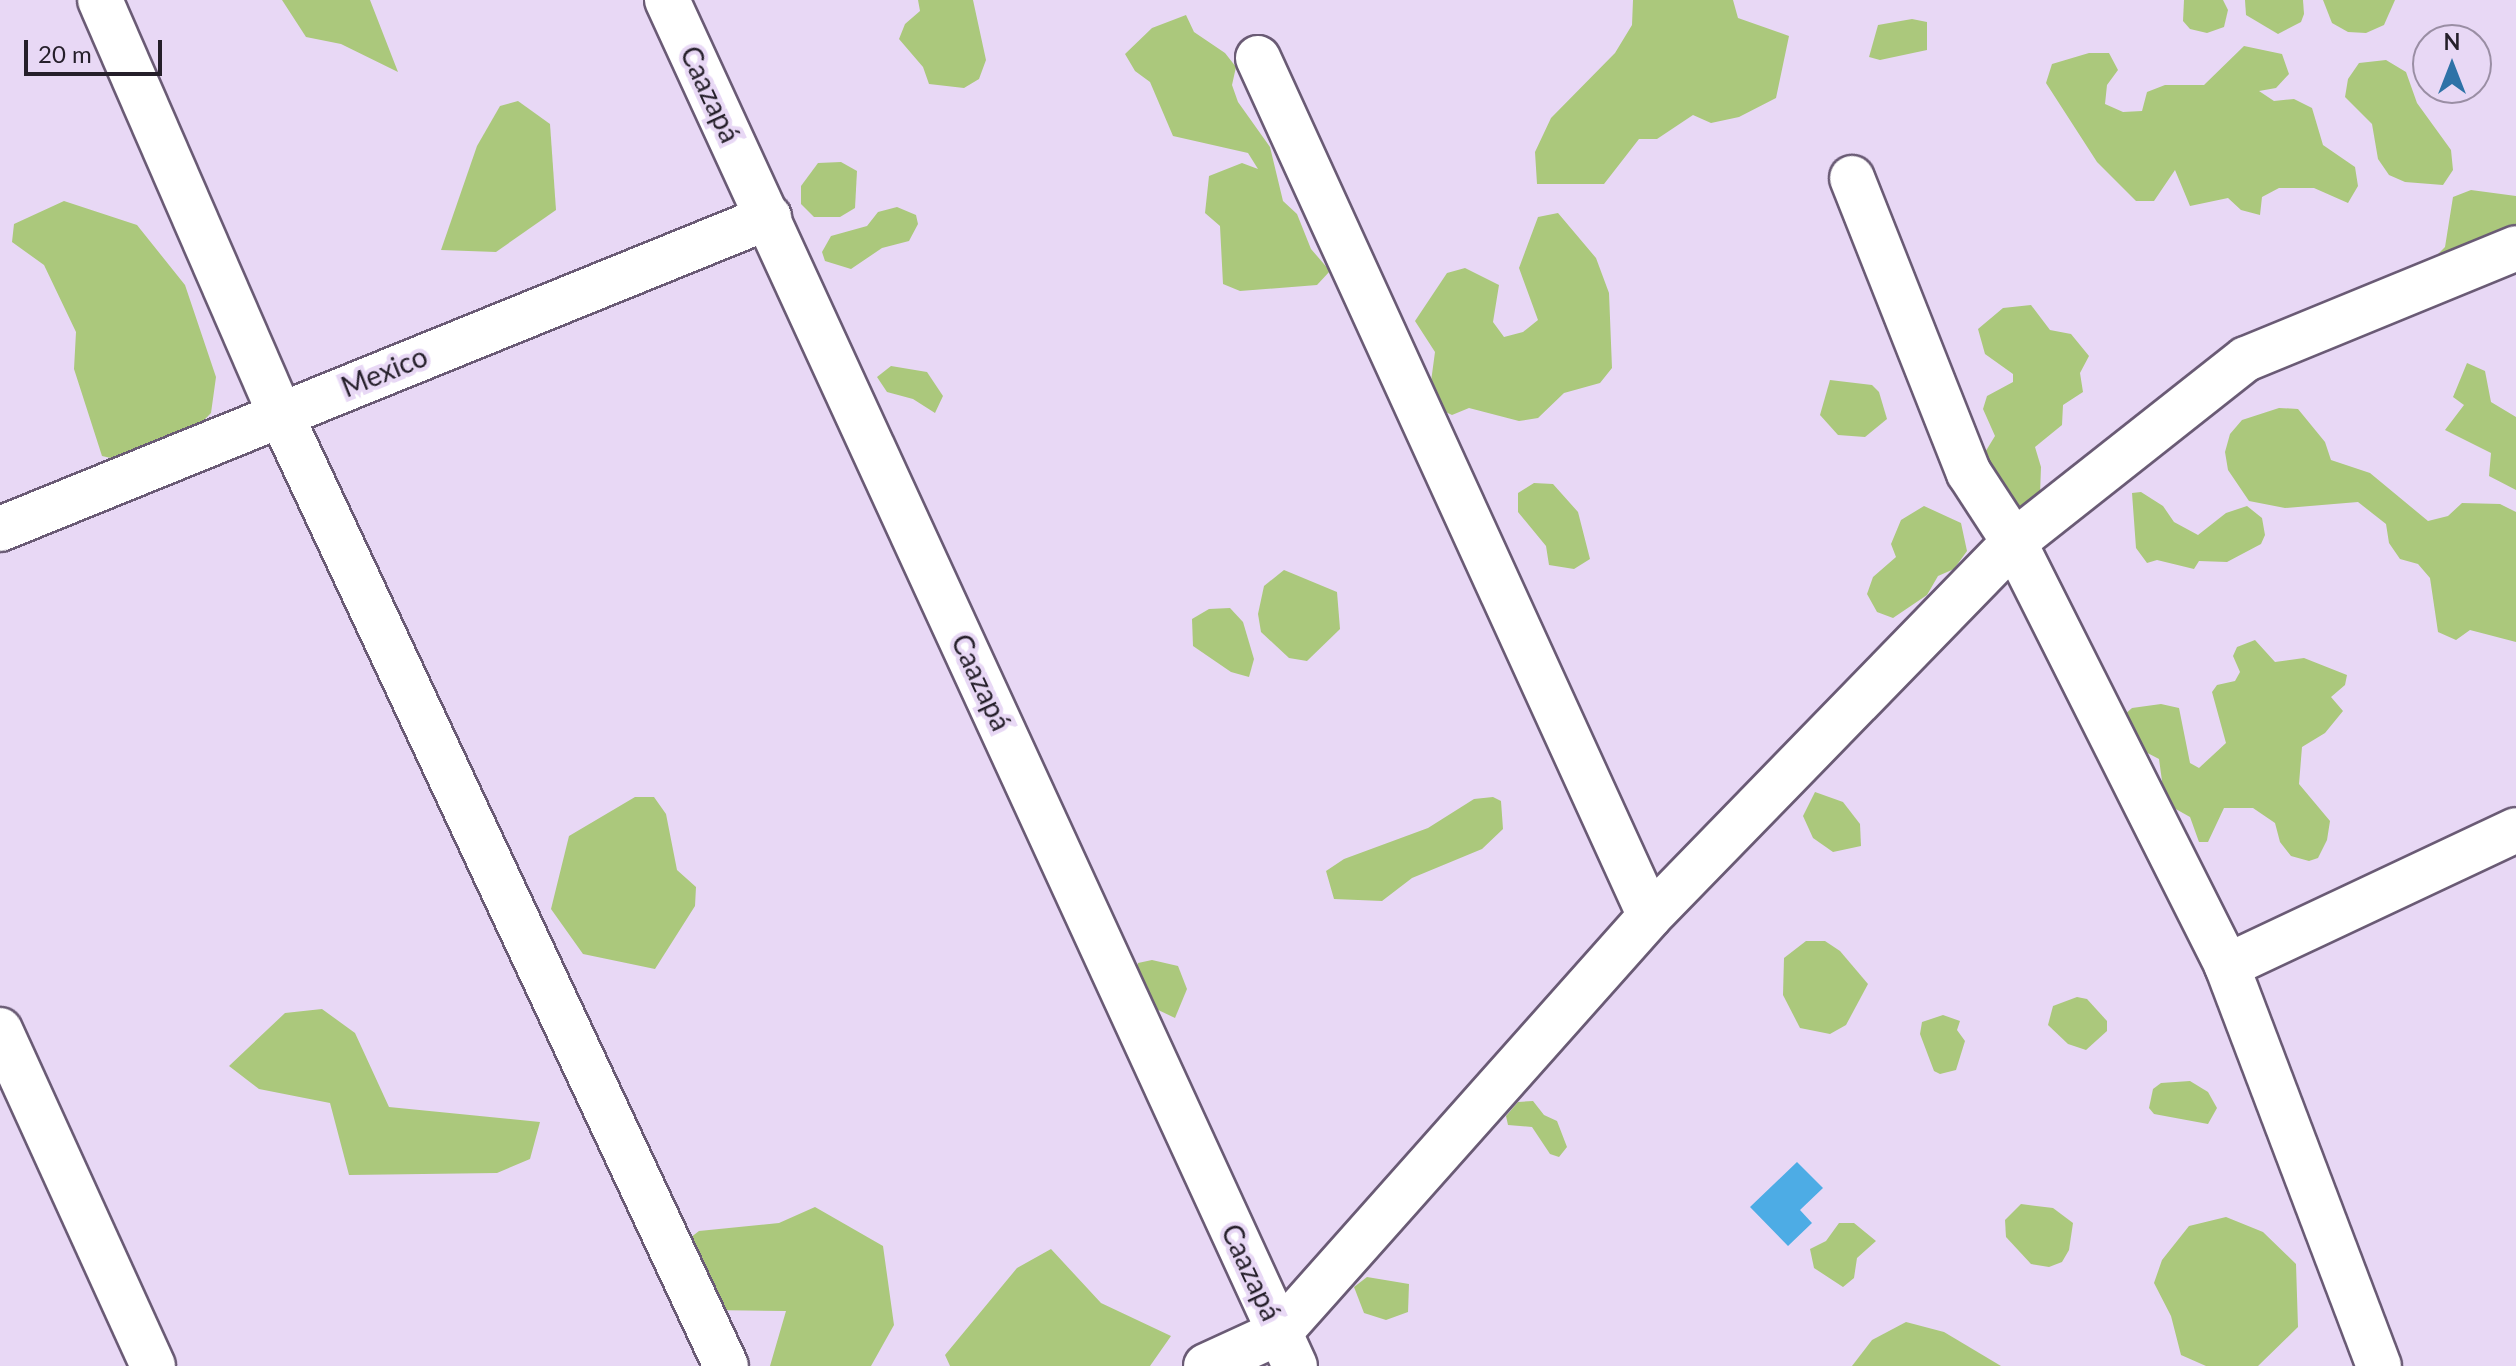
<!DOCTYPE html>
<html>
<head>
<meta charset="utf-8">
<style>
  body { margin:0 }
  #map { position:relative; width:2516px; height:1366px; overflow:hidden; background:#e8d8f5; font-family:Lato,sans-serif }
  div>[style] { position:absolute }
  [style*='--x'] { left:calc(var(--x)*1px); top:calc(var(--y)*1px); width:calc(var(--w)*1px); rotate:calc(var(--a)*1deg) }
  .green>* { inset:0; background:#abc87c }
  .water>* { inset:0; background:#4dace5 }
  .roads { filter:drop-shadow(2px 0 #6a5b75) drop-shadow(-2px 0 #6a5b75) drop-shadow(0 2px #6a5b75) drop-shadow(0 -2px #6a5b75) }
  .minor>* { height:44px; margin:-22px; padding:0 22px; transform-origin:22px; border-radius:22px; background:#fff }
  span { translate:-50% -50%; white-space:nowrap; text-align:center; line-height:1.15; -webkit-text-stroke:8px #e8d8f5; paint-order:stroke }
  .street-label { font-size:28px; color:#251f2a }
  .north { position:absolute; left:2412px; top:24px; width:80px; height:80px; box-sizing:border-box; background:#e8d8f5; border:2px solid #9a8ea4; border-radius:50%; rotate:0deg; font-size:22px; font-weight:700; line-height:32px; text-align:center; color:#251f2a }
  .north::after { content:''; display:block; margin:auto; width:28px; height:36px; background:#2e72a7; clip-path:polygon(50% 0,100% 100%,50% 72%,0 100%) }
  .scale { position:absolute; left:24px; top:40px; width:138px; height:36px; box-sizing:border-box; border:4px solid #251f2a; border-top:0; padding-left:10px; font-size:24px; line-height:28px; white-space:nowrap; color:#251f2a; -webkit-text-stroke:6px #e8d8f5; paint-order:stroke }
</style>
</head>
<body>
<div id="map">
  <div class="green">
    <i style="clip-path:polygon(282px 0,370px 0,398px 72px,341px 44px,306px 37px)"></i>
    <i style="clip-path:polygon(918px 0,973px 0,986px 60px,979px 79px,964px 88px,929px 84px,923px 67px,899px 39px,905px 24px,920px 11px)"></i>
    <i style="clip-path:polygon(1633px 0,1733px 0,1738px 18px,1789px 36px,1776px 98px,1739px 117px,1711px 123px,1693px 115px,1657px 139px,1639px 139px,1604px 184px,1537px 184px,1535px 152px,1551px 118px,1615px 53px,1632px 25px)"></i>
    <i style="clip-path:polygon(2184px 0,2223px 0,2228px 10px,2224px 27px,2207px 33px,2190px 29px,2183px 21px)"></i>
    <i style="clip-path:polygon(2245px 0,2303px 0,2304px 14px,2301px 22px,2278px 34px,2246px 15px)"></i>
    <i style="clip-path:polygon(2323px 0,2395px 0,2384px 25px,2366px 33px,2348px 32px,2332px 23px)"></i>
    <i style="clip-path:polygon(1186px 15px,1194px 32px,1225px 53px,1236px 67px,1232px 85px,1238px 102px,1270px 147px,1283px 201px,1297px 214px,1311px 249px,1330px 271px,1317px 285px,1240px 291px,1223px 284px,1220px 226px,1205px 213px,1209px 176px,1242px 163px,1258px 169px,1248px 153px,1173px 136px,1150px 82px,1135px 71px,1125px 54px,1152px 28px)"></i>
    <i style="clip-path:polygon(1912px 19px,1927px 22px,1927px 50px,1880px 60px,1869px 57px,1878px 25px)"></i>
    <i style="clip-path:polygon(2244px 46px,2282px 54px,2289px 74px,2276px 88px,2259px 91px,2274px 101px,2294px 99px,2312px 108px,2323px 145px,2355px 167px,2358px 186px,2348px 203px,2314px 188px,2279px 188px,2262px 197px,2260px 215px,2241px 210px,2228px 198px,2190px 206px,2175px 170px,2154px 201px,2136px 201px,2097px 162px,2046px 83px,2052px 64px,2089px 53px,2109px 53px,2118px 70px,2107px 85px,2105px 104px,2123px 112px,2142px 111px,2147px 92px,2165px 85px,2204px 85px)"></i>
    <i style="clip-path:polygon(2386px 60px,2406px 72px,2417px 103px,2451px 150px,2453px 170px,2443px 185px,2405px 182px,2389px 175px,2378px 159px,2372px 124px,2345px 97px,2348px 79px,2359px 63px)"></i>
    <i style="clip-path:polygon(518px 101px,550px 124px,556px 210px,496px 252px,441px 250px,477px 146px,500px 106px)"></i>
    <i style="clip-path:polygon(841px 162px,857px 171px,855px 208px,840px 217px,814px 217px,801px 204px,801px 186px,818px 163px)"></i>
    <i style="clip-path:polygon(2471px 190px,2516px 196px,2516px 269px,2499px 271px,2476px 290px,2453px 297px,2431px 261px,2445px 247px,2453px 197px)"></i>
    <i style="clip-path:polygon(64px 201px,137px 225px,185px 285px,216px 377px,211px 413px,171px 454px,137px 464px,102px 456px,74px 369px,76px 332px,44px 265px,12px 242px,14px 224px)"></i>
    <i style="clip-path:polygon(897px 207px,916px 215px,918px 224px,909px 241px,882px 248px,851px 269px,825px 261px,822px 252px,831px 236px,867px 226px,878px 212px)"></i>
    <i style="clip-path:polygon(1558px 213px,1596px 258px,1609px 293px,1612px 368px,1600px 383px,1564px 393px,1538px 418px,1519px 421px,1469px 408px,1452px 415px,1435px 407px,1430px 389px,1435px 352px,1415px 321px,1447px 273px,1465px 268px,1499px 285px,1493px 322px,1504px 337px,1523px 332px,1538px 320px,1519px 268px,1538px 217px)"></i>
    <i style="clip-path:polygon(2031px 305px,2050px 330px,2071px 334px,2089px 356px,2080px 373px,2083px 392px,2063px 405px,2062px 425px,2035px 447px,2041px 467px,2040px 495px,2016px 529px,1976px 467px,1995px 436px,1983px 409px,1987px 396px,2013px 382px,2013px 374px,1985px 354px,1978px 329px,2003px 308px)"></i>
    <i style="clip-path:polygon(2467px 363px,2485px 371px,2491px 402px,2516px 417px,2516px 490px,2489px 476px,2491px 453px,2445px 430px,2464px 405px,2453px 397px)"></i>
    <i style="clip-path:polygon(891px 366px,927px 372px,943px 396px,935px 413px,913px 399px,887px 392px,877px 377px)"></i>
    <i style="clip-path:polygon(1830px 380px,1872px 385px,1879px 392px,1887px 419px,1865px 437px,1838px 435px,1820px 415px)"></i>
    <i style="clip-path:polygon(2279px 408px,2298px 409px,2325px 442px,2331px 460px,2370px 473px,2428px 521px,2448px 516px,2462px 503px,2500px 504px,2516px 512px,2516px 642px,2470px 630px,2456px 640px,2438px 632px,2430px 578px,2418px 564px,2400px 559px,2389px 543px,2386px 524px,2358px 502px,2285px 508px,2249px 501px,2228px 470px,2225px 452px,2230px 434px,2242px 420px)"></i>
    <i style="clip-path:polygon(1534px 483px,1553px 484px,1578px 512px,1590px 559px,1574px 569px,1549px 565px,1546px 546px,1518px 512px,1518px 493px)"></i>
    <i style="clip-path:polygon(2141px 492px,2163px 506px,2174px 522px,2198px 535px,2226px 513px,2247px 506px,2262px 518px,2265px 535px,2261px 544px,2227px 562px,2199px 561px,2194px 569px,2157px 560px,2147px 563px,2136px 548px,2132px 493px)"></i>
    <i style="clip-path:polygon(1924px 506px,1961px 523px,1967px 551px,1954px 569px,1938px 576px,1927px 595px,1893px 618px,1877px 612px,1867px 594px,1873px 577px,1896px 557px,1891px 544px,1901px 520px)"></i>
    <i style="clip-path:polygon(1284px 570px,1337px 592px,1340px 629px,1307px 661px,1289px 658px,1261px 632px,1258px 614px,1264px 586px)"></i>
    <i style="clip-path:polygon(1230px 608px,1243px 622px,1254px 659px,1249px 677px,1231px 672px,1193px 646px,1192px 619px,1209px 609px)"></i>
    <i style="clip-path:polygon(2255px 640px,2275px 662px,2304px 658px,2347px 675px,2345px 685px,2331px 697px,2343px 711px,2325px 733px,2302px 747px,2299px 784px,2330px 821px,2327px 840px,2318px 858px,2309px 861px,2291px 856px,2280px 842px,2275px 823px,2253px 808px,2224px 808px,2208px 842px,2199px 842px,2190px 817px,2165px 803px,2159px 759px,2134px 746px,2124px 715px,2132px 708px,2161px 704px,2179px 708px,2190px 763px,2199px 768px,2226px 743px,2212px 692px,2217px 685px,2235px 681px,2240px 672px,2233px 656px,2237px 647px)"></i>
    <i style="clip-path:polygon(1815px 792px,1843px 802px,1860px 824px,1861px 846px,1833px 852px,1813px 838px,1803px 816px)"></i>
    <i style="clip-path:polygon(635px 797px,654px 797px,666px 814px,677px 870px,696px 887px,695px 906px,655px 969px,583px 954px,551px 909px,569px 836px)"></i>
    <i style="clip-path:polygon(1493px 797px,1501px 801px,1503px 829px,1482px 849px,1412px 878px,1382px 901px,1334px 899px,1326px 871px,1344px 859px,1428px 828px,1474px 799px)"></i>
    <i style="clip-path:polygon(1806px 941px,1825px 941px,1840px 951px,1868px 984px,1846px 1025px,1830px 1034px,1800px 1028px,1783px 995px,1784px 958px)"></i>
    <i style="clip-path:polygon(1152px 960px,1178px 966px,1187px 989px,1175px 1018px,1152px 1007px,1134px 976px,1138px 963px)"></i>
    <i style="clip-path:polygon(2077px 997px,2087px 999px,2107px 1021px,2107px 1031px,2086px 1050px,2068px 1044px,2048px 1025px,2053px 1006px)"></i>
    <i style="clip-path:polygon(322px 1009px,355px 1033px,389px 1107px,540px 1122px,530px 1159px,497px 1173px,349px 1175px,330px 1103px,259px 1089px,229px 1066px,285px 1013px)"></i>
    <i style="clip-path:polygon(1943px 1015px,1960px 1021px,1957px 1030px,1965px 1041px,1956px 1070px,1940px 1074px,1934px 1071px,1920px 1034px,1922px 1022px)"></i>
    <i style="clip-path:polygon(2190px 1081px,2208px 1092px,2217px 1108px,2208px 1124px,2154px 1114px,2149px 1108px,2153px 1089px,2161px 1083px)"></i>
    <i style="clip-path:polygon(1533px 1101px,1544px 1115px,1557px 1121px,1567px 1147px,1559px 1157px,1550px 1154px,1532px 1127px,1508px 1125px,1506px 1116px,1518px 1102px)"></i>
    <i style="clip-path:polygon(2021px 1204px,2053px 1208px,2073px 1223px,2069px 1250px,2062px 1262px,2049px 1267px,2031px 1264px,2006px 1237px,2005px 1220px)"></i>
    <i style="clip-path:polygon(815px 1207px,883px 1246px,894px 1325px,871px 1366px,770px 1366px,786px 1311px,709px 1310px,668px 1255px,699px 1231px,779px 1223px)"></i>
    <i style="clip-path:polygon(2226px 1217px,2263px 1232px,2296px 1264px,2298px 1327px,2258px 1366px,2206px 1366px,2181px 1355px,2171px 1316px,2154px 1283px,2162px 1260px,2189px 1226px)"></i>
    <i style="clip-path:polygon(1839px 1223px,1854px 1223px,1876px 1241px,1857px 1258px,1854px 1278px,1843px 1287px,1814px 1268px,1810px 1249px,1826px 1241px)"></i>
    <i style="clip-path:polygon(1051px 1249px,1101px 1303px,1171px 1336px,1150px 1366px,950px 1366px,945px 1355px,1017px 1268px)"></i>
    <i style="clip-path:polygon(1367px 1277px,1409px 1284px,1408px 1312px,1386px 1320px,1364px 1313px,1354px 1287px)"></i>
    <i style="clip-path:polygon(1906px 1322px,1944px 1332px,2001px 1366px,1852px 1366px,1872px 1340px)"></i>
  </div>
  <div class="water">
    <i style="clip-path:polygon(1797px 1162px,1823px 1188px,1800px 1210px,1812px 1223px,1788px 1246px,1750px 1207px)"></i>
  </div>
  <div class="roads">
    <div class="minor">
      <i style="--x:100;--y:0;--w:451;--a:66.5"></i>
      <i style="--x:280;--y:413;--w:1052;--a:64.92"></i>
      <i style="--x:667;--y:0;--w:1503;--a:65.31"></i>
      <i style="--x:1258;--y:58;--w:943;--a:65.45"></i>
      <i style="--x:1852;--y:178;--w:317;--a:68.4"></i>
      <i style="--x:1969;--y:473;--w:82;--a:56.9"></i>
      <i style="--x:2014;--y:542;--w:474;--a:63.3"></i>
      <i style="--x:2227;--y:966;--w:428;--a:69.2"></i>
      <i style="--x:0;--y:529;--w:830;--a:-22.08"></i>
      <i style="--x:2227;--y:966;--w:319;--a:-25.2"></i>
      <i style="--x:0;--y:1030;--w:369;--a:65.5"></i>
      <i style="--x:1206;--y:1366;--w:81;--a:-24.7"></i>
      <i style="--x:1280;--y:1332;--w:557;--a:-48.35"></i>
      <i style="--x:1650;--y:916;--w:522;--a:-45.78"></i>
      <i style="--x:2014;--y:542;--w:295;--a:-38.3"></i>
      <i style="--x:2246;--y:359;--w:292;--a:-22.3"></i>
    </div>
  </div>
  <div class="street-label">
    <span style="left:711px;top:94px;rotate:65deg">Caazapá</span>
    <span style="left:384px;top:371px;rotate:-22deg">Mexico</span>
    <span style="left:982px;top:682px;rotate:65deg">Caazapá</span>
    <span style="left:1252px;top:1272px;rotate:65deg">Caazapá</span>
  </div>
  <div class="north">N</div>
  <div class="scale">20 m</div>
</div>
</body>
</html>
